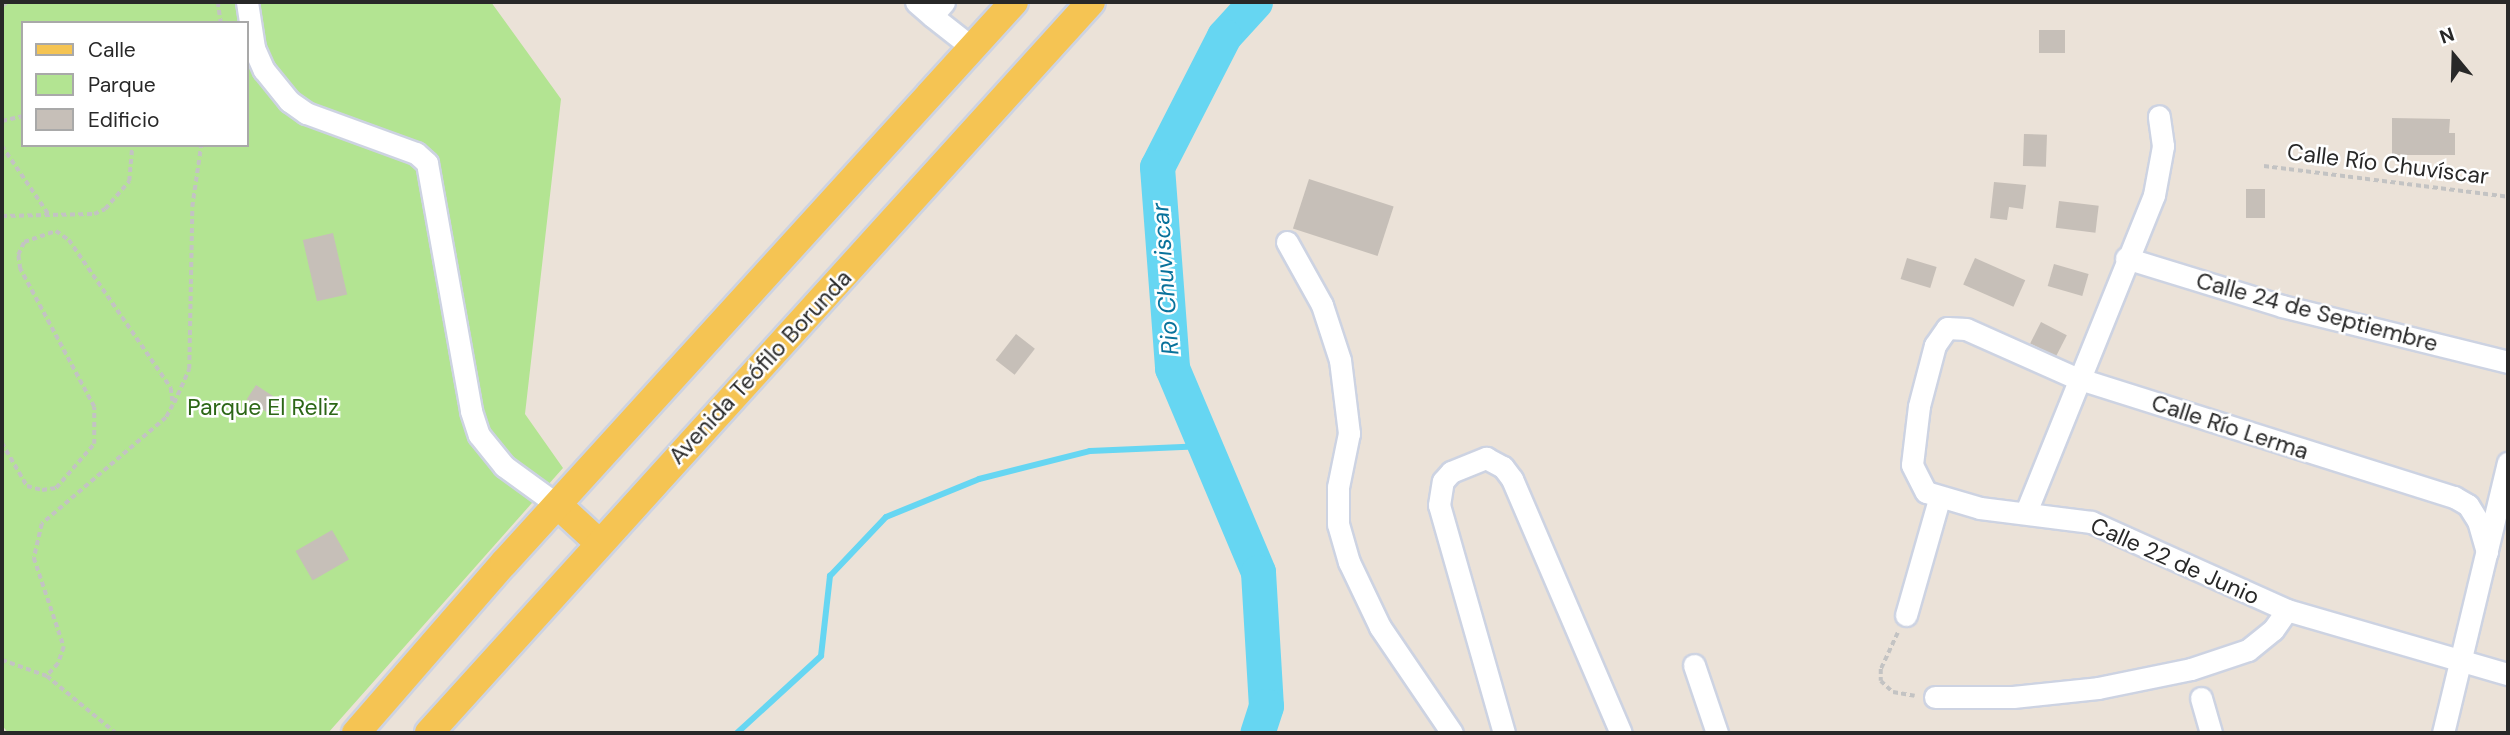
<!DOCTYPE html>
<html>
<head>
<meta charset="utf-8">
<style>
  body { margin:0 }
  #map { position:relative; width:2510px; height:735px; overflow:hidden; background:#ebe2d8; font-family:"DM Sans",sans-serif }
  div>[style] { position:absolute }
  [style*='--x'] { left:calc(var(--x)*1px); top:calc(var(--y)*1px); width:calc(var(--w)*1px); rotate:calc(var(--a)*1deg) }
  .green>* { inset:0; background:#b3e492 }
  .stream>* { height:6px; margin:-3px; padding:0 3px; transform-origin:3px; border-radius:3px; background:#66d6f2 }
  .river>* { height:35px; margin:-17.5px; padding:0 17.5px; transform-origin:17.5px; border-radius:17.5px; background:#66d6f2 }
  .building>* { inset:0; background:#c6bfb8; transform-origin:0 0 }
  .path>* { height:3.5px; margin-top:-1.75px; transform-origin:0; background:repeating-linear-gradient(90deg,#c3c3c3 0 5px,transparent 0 8.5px) }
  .roads { filter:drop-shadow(2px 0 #cdd3e2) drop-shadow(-2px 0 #cdd3e2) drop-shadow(0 2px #cdd3e2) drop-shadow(0 -2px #cdd3e2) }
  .minor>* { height:21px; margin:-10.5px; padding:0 10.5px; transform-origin:10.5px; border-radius:10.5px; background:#fff }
  .major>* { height:28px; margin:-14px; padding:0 14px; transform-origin:14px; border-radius:14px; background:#f5c453 }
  span { translate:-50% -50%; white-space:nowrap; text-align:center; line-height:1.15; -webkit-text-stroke:5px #fff; paint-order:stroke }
  .street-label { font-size:23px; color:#282828 }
  .park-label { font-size:23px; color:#2c6616 }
  .water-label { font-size:24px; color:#08729b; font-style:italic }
  .frame { position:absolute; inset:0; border:4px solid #282828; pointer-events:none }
  .legend { position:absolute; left:21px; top:21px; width:228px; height:126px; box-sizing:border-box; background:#fff; border:2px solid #a9a9a9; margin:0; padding:9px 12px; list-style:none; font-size:21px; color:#282828 }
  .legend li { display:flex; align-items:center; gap:14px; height:35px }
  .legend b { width:35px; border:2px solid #a9a9a9 }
  .north { position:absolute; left:2419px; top:21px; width:70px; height:70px; -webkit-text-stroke:5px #fff; paint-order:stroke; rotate:341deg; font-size:19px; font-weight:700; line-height:28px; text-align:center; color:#282828 }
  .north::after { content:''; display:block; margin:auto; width:24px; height:32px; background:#282828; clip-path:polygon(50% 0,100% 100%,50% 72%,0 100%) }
</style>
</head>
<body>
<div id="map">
  <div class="green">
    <i style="clip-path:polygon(evenodd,2px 2px,491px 2px,561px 99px,525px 414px,563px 468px,328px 733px,8px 733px,2px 725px,2px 2px,23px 23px,247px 23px,247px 145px,23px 145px,23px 23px)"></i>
  </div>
  <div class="stream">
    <i style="--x:737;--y:733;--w:114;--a:-42.5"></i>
    <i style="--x:821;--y:656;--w:81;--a:-83.6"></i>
    <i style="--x:830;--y:576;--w:81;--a:-46.5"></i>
    <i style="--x:886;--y:517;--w:100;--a:-22.2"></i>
    <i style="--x:979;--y:479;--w:114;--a:-14.2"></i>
    <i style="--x:1090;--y:451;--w:115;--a:-2.5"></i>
  </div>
  <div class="river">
    <i style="--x:1255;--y:2;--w:46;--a:132.4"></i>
    <i style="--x:1224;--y:36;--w:147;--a:117.1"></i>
    <i style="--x:1157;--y:167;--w:202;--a:85.7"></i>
    <i style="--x:1172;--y:368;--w:221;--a:67.1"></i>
    <i style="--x:1258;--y:572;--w:134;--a:86.6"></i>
    <i style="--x:1266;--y:706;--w:28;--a:108"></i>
  </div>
  <div class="building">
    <i style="left:2065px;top:30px;width:23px;height:26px;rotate:90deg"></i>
    <i style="clip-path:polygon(2392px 118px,2450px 119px,2449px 133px,2455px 133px,2455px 155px,2392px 155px)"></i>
    <i style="left:2024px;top:134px;width:23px;height:32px;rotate:2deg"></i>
    <i style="left:1309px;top:179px;width:89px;height:52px;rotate:18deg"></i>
    <i style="clip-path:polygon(1994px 182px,2026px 185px,2023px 209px,2009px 207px,2007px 220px,1990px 218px)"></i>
    <i style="left:2265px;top:189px;width:29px;height:19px;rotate:90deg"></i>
    <i style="left:2059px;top:201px;width:40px;height:27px;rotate:7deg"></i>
    <i style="left:333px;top:233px;width:63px;height:31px;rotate:77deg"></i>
    <i style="left:1907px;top:258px;width:31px;height:22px;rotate:17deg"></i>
    <i style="left:1975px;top:258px;width:55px;height:29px;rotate:24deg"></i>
    <i style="left:2054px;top:264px;width:36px;height:23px;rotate:16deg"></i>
    <i style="left:2041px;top:322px;width:29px;height:24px;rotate:27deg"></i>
    <i style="left:1016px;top:334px;width:24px;height:33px;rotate:38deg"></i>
    <i style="left:256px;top:385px;width:27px;height:17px;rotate:33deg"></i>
    <i style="left:332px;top:530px;width:34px;height:42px;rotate:60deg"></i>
  </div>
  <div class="path">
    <i style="--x:218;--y:2;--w:21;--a:82"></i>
    <i style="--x:2;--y:6;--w:7;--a:-34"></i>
    <i style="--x:2;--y:121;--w:22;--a:-13"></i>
    <i style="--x:2;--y:146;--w:83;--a:55.7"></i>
    <i style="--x:2264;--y:166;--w:246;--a:7.2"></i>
    <i style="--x:2;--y:216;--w:92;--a:-1.2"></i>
    <i style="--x:94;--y:214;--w:12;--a:-24"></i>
    <i style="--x:105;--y:209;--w:37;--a:-49"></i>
    <i style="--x:129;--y:181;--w:36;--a:-85"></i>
    <i style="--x:174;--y:403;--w:37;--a:-66"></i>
    <i style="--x:189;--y:369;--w:162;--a:-88.9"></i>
    <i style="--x:192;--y:207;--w:63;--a:-81.7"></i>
    <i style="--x:2;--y:443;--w:50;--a:59.8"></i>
    <i style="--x:27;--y:486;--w:16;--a:15"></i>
    <i style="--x:42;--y:490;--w:14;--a:-8"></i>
    <i style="--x:56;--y:488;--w:58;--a:-49.2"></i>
    <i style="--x:94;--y:444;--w:37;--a:-90"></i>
    <i style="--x:94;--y:407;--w:157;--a:-118.2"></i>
    <i style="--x:20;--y:269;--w:14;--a:-98"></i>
    <i style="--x:18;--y:255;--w:14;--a:-65"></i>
    <i style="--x:24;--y:242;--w:34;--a:-19"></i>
    <i style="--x:56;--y:231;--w:16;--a:35"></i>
    <i style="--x:69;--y:240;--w:180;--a:55.4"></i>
    <i style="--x:171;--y:388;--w:17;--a:83"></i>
    <i style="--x:173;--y:405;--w:15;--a:118"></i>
    <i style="--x:166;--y:418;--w:163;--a:139.5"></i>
    <i style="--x:42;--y:524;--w:35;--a:103"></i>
    <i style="--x:34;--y:558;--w:94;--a:71.4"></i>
    <i style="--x:64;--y:647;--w:18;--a:109"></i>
    <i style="--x:58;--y:664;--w:16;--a:133"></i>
    <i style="--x:1898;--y:633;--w:40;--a:115"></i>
    <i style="--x:1881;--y:669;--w:12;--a:90"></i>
    <i style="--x:1881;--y:681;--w:16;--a:43"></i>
    <i style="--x:1893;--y:692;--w:22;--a:10"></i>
    <i style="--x:2;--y:660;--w:48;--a:19.6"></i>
    <i style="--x:47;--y:676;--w:89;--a:39.6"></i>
  </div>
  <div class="roads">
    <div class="minor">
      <i style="--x:247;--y:2;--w:47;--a:81.3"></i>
      <i style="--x:254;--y:48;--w:24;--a:66"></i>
      <i style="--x:264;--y:70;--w:40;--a:51"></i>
      <i style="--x:289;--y:101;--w:21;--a:35"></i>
      <i style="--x:306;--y:113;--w:117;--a:20"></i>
      <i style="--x:416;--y:153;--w:15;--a:42"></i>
      <i style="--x:427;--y:163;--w:252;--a:79.9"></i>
      <i style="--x:471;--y:411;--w:25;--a:72"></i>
      <i style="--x:479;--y:435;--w:40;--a:51"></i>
      <i style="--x:504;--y:466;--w:68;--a:36"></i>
      <i style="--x:916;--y:2;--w:21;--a:41"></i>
      <i style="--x:944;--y:2;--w:18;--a:131"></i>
      <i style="--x:932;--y:16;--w:53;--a:38.2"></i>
      <i style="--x:1287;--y:242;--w:72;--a:60.9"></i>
      <i style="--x:1322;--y:305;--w:58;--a:71.9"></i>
      <i style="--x:1340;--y:360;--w:74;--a:83"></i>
      <i style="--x:1349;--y:433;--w:55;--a:101.5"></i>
      <i style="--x:1338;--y:487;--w:37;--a:90"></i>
      <i style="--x:1338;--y:524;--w:40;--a:74"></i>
      <i style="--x:1349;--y:562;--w:72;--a:64.5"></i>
      <i style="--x:1380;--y:627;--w:128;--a:55.8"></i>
      <i style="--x:2126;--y:258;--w:163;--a:17.1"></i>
      <i style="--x:2282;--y:306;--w:233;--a:13.9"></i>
      <i style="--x:2026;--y:512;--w:342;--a:-68"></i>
      <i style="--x:2154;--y:195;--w:50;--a:-79.6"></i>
      <i style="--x:2163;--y:146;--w:30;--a:-98"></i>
      <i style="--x:2487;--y:552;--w:32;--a:-106"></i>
      <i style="--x:2478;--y:521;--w:19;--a:-122"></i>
      <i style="--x:2468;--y:505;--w:16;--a:-150"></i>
      <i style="--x:2454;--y:497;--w:396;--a:-162.5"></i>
      <i style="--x:2076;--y:378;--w:120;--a:-156"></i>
      <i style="--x:1966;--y:329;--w:19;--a:-177"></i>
      <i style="--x:1947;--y:328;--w:21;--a:125"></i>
      <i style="--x:1935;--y:345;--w:63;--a:104.7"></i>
      <i style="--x:1919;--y:406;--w:59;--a:96.8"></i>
      <i style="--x:1912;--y:465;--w:30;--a:63"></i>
      <i style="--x:1926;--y:492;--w:56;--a:16.5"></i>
      <i style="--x:1980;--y:508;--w:112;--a:7.2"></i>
      <i style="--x:2091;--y:522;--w:215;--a:24.2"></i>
      <i style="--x:2287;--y:610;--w:230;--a:16.2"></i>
      <i style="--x:1906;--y:615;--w:121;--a:-74.1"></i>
      <i style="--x:1694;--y:665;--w:72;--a:71.3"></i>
      <i style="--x:1935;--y:697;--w:78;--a:0"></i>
      <i style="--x:2013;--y:697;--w:85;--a:-6"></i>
      <i style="--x:2098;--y:688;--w:95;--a:-11.5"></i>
      <i style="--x:2191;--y:669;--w:60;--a:-18.4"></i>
      <i style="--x:2248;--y:650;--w:32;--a:-39"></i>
      <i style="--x:2273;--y:630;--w:24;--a:-55"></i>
      <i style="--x:2201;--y:698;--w:36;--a:74"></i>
      <i style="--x:1504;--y:733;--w:237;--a:-105.9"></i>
      <i style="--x:1439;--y:505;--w:24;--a:-81"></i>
      <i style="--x:1443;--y:481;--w:12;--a:-48"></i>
      <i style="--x:1451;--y:472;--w:38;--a:-22"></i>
      <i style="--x:1486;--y:458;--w:19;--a:28"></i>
      <i style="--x:1503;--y:467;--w:15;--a:53"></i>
      <i style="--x:1512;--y:479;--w:276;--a:66.8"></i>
      <i style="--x:2443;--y:733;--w:278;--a:-76.5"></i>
    </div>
    <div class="major">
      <i style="--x:559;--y:506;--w:53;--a:42.7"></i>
      <i style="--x:356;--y:733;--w:225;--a:-49"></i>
      <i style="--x:504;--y:563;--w:758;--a:-47.73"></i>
      <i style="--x:429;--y:733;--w:986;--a:-47.84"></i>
    </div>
  </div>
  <div class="street-label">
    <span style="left:2388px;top:164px;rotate:7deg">Calle Río Chuvíscar</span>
    <span style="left:2317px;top:312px;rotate:15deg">Calle 24 de Septiembre</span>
    <span style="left:760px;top:367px;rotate:-47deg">Avenida Teófilo Borunda</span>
    <span style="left:2230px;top:427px;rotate:18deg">Calle Río Lerma</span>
    <span style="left:2175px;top:561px;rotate:24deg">Calle 22 de Junio</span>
  </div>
  <div class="park-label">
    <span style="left:263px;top:407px">Parque El Reliz</span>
  </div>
  <div class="water-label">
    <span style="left:1165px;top:279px;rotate:-94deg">Rio Chuviscar</span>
  </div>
  <div class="frame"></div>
  <ul class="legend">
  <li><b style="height:9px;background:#f5c453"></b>Calle</li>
  <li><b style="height:19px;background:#b3e492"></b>Parque</li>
  <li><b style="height:19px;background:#c6bfb8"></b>Edificio</li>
  </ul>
  <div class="north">N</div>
</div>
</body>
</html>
